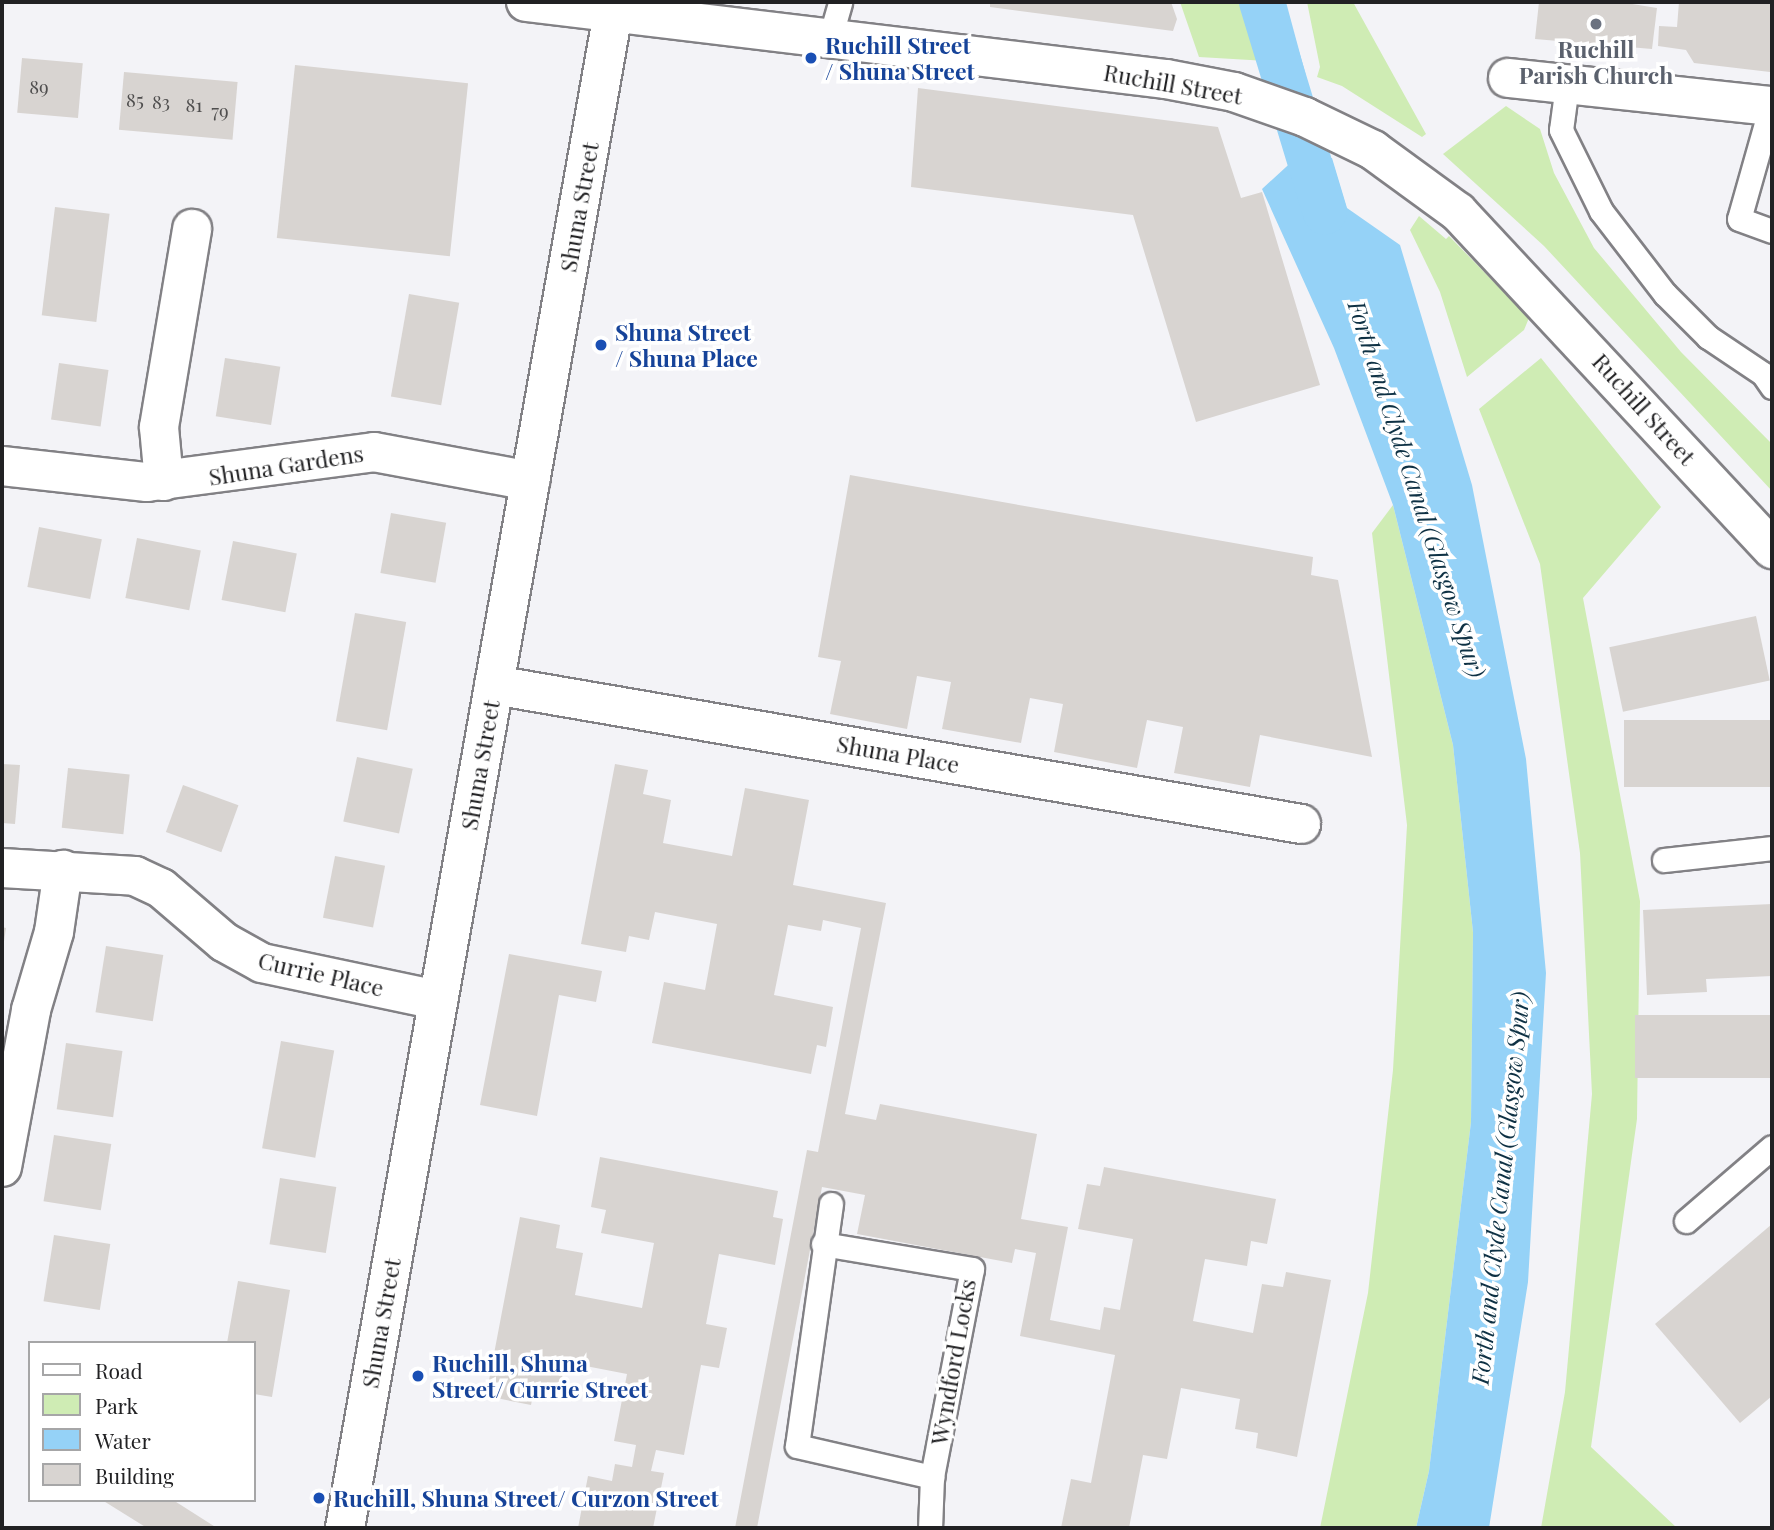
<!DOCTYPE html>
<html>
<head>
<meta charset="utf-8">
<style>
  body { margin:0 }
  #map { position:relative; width:1774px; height:1530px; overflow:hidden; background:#f3f3f7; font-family:"Playfair Display",serif }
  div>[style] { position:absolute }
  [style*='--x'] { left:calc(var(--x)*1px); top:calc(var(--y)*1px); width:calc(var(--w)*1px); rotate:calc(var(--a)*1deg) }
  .green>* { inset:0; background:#cfecb4 }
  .water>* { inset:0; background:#95d2f7 }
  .canal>* { height:44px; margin:-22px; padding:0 22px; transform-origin:22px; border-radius:22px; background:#95d2f7 }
  .building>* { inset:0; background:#d8d4d1; transform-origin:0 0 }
  .roads { filter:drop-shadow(2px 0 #828185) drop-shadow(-2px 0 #828185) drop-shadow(0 2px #828185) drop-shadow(0 -2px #828185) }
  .lane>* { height:23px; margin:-11.5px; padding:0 11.5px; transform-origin:11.5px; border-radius:11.5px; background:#fff }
  .street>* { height:38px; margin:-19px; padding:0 19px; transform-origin:19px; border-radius:19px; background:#fff }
  .dots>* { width:19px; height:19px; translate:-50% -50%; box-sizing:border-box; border:4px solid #fff; border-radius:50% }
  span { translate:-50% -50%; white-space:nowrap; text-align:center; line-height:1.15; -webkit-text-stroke:7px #fff; paint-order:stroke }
  .number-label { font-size:19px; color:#4f4e4e }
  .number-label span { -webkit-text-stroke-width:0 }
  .transit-label { font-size:23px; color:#164399; font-weight:700 }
  .left { translate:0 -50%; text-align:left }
  .worship-label { font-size:23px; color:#5b616d; font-weight:700 }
  .street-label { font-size:23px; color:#212123 }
  .water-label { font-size:24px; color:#0e3144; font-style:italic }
  .frame { position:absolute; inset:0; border:4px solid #212123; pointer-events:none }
  .legend { position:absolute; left:28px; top:1341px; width:228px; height:161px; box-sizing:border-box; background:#fff; border:2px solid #a6a6a7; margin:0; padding:9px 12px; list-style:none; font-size:21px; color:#212123 }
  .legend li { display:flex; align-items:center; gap:14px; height:35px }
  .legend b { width:35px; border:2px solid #a6a6a7 }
</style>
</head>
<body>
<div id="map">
  <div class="green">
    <i style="clip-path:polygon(1180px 2px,1249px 2px,1267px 61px,1199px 57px)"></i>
    <i style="clip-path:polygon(1307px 2px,1353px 2px,1426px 134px,1422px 137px,1342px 86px,1317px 77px,1320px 67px)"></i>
    <i style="clip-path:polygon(1506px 106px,1540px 129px,1554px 173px,1594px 248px,1681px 352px,1772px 444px,1772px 491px,1544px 246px,1443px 154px)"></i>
    <i style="clip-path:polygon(1419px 216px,1446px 239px,1449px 236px,1529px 318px,1524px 330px,1467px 377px,1440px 292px,1410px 230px)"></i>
    <i style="clip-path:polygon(1541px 358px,1661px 507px,1583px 598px,1640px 901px,1637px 1119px,1591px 1447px,1677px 1528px,1541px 1528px,1565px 1392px,1592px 1094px,1580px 853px,1540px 564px,1479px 409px)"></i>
    <i style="clip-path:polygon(1393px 505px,1453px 745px,1473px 932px,1471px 1122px,1429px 1471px,1416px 1528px,1320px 1528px,1368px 1293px,1393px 1070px,1407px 825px,1372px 533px)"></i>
  </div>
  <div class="water">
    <i style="clip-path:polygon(1249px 2px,1286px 2px,1306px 76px,1267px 61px)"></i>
    <i style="clip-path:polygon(1298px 156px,1332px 158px,1347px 208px,1400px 245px,1472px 485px,1526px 759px,1546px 973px,1528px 1282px,1489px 1528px,1416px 1528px,1429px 1471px,1471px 1122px,1473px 932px,1453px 745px,1393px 505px,1334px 348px,1262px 189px)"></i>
  </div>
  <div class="canal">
    <i style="--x:1261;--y:2;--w:220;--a:73.1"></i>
  </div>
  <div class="building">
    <i style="clip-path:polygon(990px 2px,1171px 2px,1177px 19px,1173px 31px,990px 7px)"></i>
    <i style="clip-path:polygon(1539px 2px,1620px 2px,1657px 8px,1652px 49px,1535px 39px)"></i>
    <i style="clip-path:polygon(1679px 2px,1772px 2px,1770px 72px,1694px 63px,1686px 50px,1658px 46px,1659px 26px,1677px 27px)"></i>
    <i style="left:22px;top:58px;width:61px;height:55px;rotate:5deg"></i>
    <i style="left:295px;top:65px;width:174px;height:174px;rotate:6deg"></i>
    <i style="left:124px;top:72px;width:114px;height:58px;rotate:5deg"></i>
    <i style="clip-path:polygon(918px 88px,1218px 127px,1241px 198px,1262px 192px,1320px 385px,1196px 422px,1133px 215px,911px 187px)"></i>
    <i style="left:55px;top:207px;width:55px;height:109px;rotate:7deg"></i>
    <i style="left:409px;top:294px;width:51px;height:104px;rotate:10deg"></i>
    <i style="left:225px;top:358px;width:56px;height:59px;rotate:9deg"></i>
    <i style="left:59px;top:363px;width:50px;height:57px;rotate:8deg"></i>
    <i style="clip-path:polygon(850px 475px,1313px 557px,1311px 575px,1338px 580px,1372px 757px,1260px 735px,1250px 787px,1174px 773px,1183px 727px,1147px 720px,1137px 768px,1054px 752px,1063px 704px,1030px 698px,1021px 743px,942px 729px,951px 682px,917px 676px,907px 729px,830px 714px,841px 661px,818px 657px)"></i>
    <i style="left:391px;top:513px;width:56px;height:61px;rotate:10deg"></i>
    <i style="left:39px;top:527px;width:64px;height:61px;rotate:11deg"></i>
    <i style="left:137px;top:538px;width:65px;height:61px;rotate:11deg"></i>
    <i style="left:233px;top:541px;width:65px;height:60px;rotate:11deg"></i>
    <i style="left:355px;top:613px;width:52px;height:110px;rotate:10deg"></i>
    <i style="left:1756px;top:616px;width:66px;height:150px;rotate:78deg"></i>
    <i style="left:1772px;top:720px;width:67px;height:148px;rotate:90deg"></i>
    <i style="left:357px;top:757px;width:57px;height:66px;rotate:12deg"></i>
    <i style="clip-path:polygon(2px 764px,20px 765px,15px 824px,2px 823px)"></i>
    <i style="clip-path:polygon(615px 764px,648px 770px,643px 794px,671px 800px,663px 843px,732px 856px,745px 788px,809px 800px,793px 885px,886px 903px,845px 1114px,876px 1120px,880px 1104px,1037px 1134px,1021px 1219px,1068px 1227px,1050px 1320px,1100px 1330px,1104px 1307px,1120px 1310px,1133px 1239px,1078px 1229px,1087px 1184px,1100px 1186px,1104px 1167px,1276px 1199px,1267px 1244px,1251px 1241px,1247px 1266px,1205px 1259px,1193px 1321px,1253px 1333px,1262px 1284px,1283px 1287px,1286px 1272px,1331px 1280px,1297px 1457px,1256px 1448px,1258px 1433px,1235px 1429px,1240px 1399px,1181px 1388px,1167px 1459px,1143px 1455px,1129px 1528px,1061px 1528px,1071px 1479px,1091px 1483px,1115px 1355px,1020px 1336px,1036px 1253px,1015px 1249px,1012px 1263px,857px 1234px,865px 1195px,822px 1187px,757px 1528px,735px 1528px,807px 1150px,818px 1152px,861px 928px,823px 920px,821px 931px,788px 925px,774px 995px,833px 1007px,826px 1047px,817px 1045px,811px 1074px,652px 1043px,664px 982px,705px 990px,717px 924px,655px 912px,649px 940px,629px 936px,626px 952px,581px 944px)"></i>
    <i style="left:68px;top:768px;width:62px;height:60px;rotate:6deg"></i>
    <i style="left:183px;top:785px;width:59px;height:50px;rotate:20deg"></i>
    <i style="left:335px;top:856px;width:51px;height:63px;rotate:11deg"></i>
    <i style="clip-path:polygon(1772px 904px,1772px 976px,1706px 979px,1707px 992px,1647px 995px,1643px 910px)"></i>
    <i style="clip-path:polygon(2px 927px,6px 928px,3px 948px,2px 948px)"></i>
    <i style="left:106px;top:946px;width:58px;height:67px;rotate:9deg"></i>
    <i style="clip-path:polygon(509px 954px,602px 971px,596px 1002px,559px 995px,537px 1116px,480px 1105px)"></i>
    <i style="left:1772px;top:1015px;width:63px;height:137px;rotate:90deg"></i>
    <i style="left:281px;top:1041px;width:54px;height:109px;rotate:10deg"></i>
    <i style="left:66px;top:1043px;width:57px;height:67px;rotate:8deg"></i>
    <i style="left:54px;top:1135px;width:58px;height:67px;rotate:9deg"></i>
    <i style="clip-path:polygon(600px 1157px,778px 1191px,773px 1217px,783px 1219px,775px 1265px,719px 1254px,706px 1324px,727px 1328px,719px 1368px,701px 1365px,684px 1455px,656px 1450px,651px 1471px,664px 1473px,653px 1528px,578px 1528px,588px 1476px,612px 1481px,615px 1464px,632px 1467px,636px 1445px,614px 1441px,627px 1374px,565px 1362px,559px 1395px,534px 1390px,531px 1405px,486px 1396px,520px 1217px,560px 1225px,556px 1248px,583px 1253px,575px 1295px,642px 1308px,654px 1243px,601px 1233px,606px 1210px,591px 1207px)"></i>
    <i style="left:280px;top:1178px;width:57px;height:67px;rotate:9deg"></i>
    <i style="clip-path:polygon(1772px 1224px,1772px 1396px,1740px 1423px,1655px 1324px)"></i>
    <i style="left:54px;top:1235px;width:57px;height:67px;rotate:9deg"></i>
    <i style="clip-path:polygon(238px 1281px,290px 1290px,272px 1397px,254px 1394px,254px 1343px,227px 1343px)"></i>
    <i style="clip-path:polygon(102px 1500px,173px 1500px,217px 1528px,147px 1528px)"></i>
  </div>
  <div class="roads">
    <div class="lane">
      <i style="--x:830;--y:38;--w:37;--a:-74"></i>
      <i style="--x:1567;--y:85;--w:45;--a:97.6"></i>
      <i style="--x:1561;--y:130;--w:90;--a:63.7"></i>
      <i style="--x:1601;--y:211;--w:105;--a:52.4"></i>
      <i style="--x:1665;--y:294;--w:61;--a:45"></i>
      <i style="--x:1708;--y:337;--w:66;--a:33.9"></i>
      <i style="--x:1763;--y:374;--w:16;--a:55"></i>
      <i style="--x:1771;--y:106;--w:117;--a:105.8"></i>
      <i style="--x:1739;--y:219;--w:35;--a:20"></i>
      <i style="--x:1664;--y:860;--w:109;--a:-6.3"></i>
      <i style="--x:831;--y:1204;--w:244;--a:98"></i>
      <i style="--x:797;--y:1446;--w:139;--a:12.9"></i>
      <i style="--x:1686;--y:1221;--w:113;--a:-40.7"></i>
      <i style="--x:823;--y:1244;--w:151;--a:9.5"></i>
      <i style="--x:972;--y:1269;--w:212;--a:100.9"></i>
      <i style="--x:932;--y:1477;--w:51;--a:92.2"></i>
    </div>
    <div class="street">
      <i style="--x:526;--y:2;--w:645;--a:6.86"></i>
      <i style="--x:1166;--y:79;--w:69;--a:10.8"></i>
      <i style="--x:1234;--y:92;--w:75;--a:19.4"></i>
      <i style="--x:1305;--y:117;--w:76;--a:25.9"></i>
      <i style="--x:1373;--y:150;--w:105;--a:36.1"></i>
      <i style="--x:1458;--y:212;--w:461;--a:47"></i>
      <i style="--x:1508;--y:78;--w:265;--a:6.1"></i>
      <i style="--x:2;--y:466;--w:146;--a:6.3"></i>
      <i style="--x:147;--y:482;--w:229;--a:-7.5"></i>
      <i style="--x:374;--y:452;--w:159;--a:10.5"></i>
      <i style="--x:164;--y:481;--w:54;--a:-95.3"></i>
      <i style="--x:159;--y:427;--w:201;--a:-80.5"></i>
      <i style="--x:494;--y:685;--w:819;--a:9.77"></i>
      <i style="--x:2;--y:868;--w:133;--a:3.4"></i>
      <i style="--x:135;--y:876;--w:29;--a:25"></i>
      <i style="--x:161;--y:888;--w:83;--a:40.6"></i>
      <i style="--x:224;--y:942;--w:43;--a:28.9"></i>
      <i style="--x:262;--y:963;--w:180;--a:11.9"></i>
      <i style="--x:2;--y:1167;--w:160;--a:-79.5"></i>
      <i style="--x:31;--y:1010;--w:81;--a:-73.6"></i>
      <i style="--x:54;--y:932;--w:63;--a:-81.7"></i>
      <i style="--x:345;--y:1528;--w:1550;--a:-79.97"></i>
    </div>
  </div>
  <div class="dots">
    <i style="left:1596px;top:24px;background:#6b7280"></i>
    <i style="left:811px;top:58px;background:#1a4fb4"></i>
    <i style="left:601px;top:345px;background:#1a4fb4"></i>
    <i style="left:418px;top:1376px;background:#1a4fb4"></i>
    <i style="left:319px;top:1498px;background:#1a4fb4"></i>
  </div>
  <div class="number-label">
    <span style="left:39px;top:87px">89</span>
    <span style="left:135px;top:100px">85</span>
    <span style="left:161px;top:102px">83</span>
    <span style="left:194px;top:105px">81</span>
    <span style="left:220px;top:111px">79</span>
  </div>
  <div class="transit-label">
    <span class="left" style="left:825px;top:58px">Ruchill Street<br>/ Shuna Street</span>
    <span class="left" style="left:615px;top:345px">Shuna Street<br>/ Shuna Place</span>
    <span class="left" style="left:432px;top:1376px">Ruchill, Shuna<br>Street/ Currie Street</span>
    <span class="left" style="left:333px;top:1498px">Ruchill, Shuna Street/ Curzon Street</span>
  </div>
  <div class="worship-label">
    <span style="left:1596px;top:62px">Ruchill<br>Parish Church</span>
  </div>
  <div class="street-label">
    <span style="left:1173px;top:84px;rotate:10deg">Ruchill Street</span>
    <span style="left:579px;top:207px;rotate:-80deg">Shuna Street</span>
    <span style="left:1644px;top:409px;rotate:48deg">Ruchill Street</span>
    <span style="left:286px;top:465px;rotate:-9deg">Shuna Gardens</span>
    <span style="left:898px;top:754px;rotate:10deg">Shuna Place</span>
    <span style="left:480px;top:765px;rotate:-80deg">Shuna Street</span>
    <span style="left:321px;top:974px;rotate:13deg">Currie Place</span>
    <span style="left:381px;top:1323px;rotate:-80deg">Shuna Street</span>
    <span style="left:953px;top:1362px;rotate:-80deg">Wyndford Locks</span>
  </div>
  <div class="water-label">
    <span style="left:1417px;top:489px;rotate:72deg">Forth and Clyde Canal (Glasgow Spur)</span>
    <span style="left:1500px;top:1188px;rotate:-84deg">Forth and Clyde Canal (Glasgow Spur)</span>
  </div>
  <div class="frame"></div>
  <ul class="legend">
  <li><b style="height:9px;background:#fff"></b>Road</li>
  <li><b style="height:19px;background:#cfecb4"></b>Park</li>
  <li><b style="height:19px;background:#95d2f7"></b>Water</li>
  <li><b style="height:19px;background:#d8d4d1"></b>Building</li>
  </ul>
</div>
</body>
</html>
